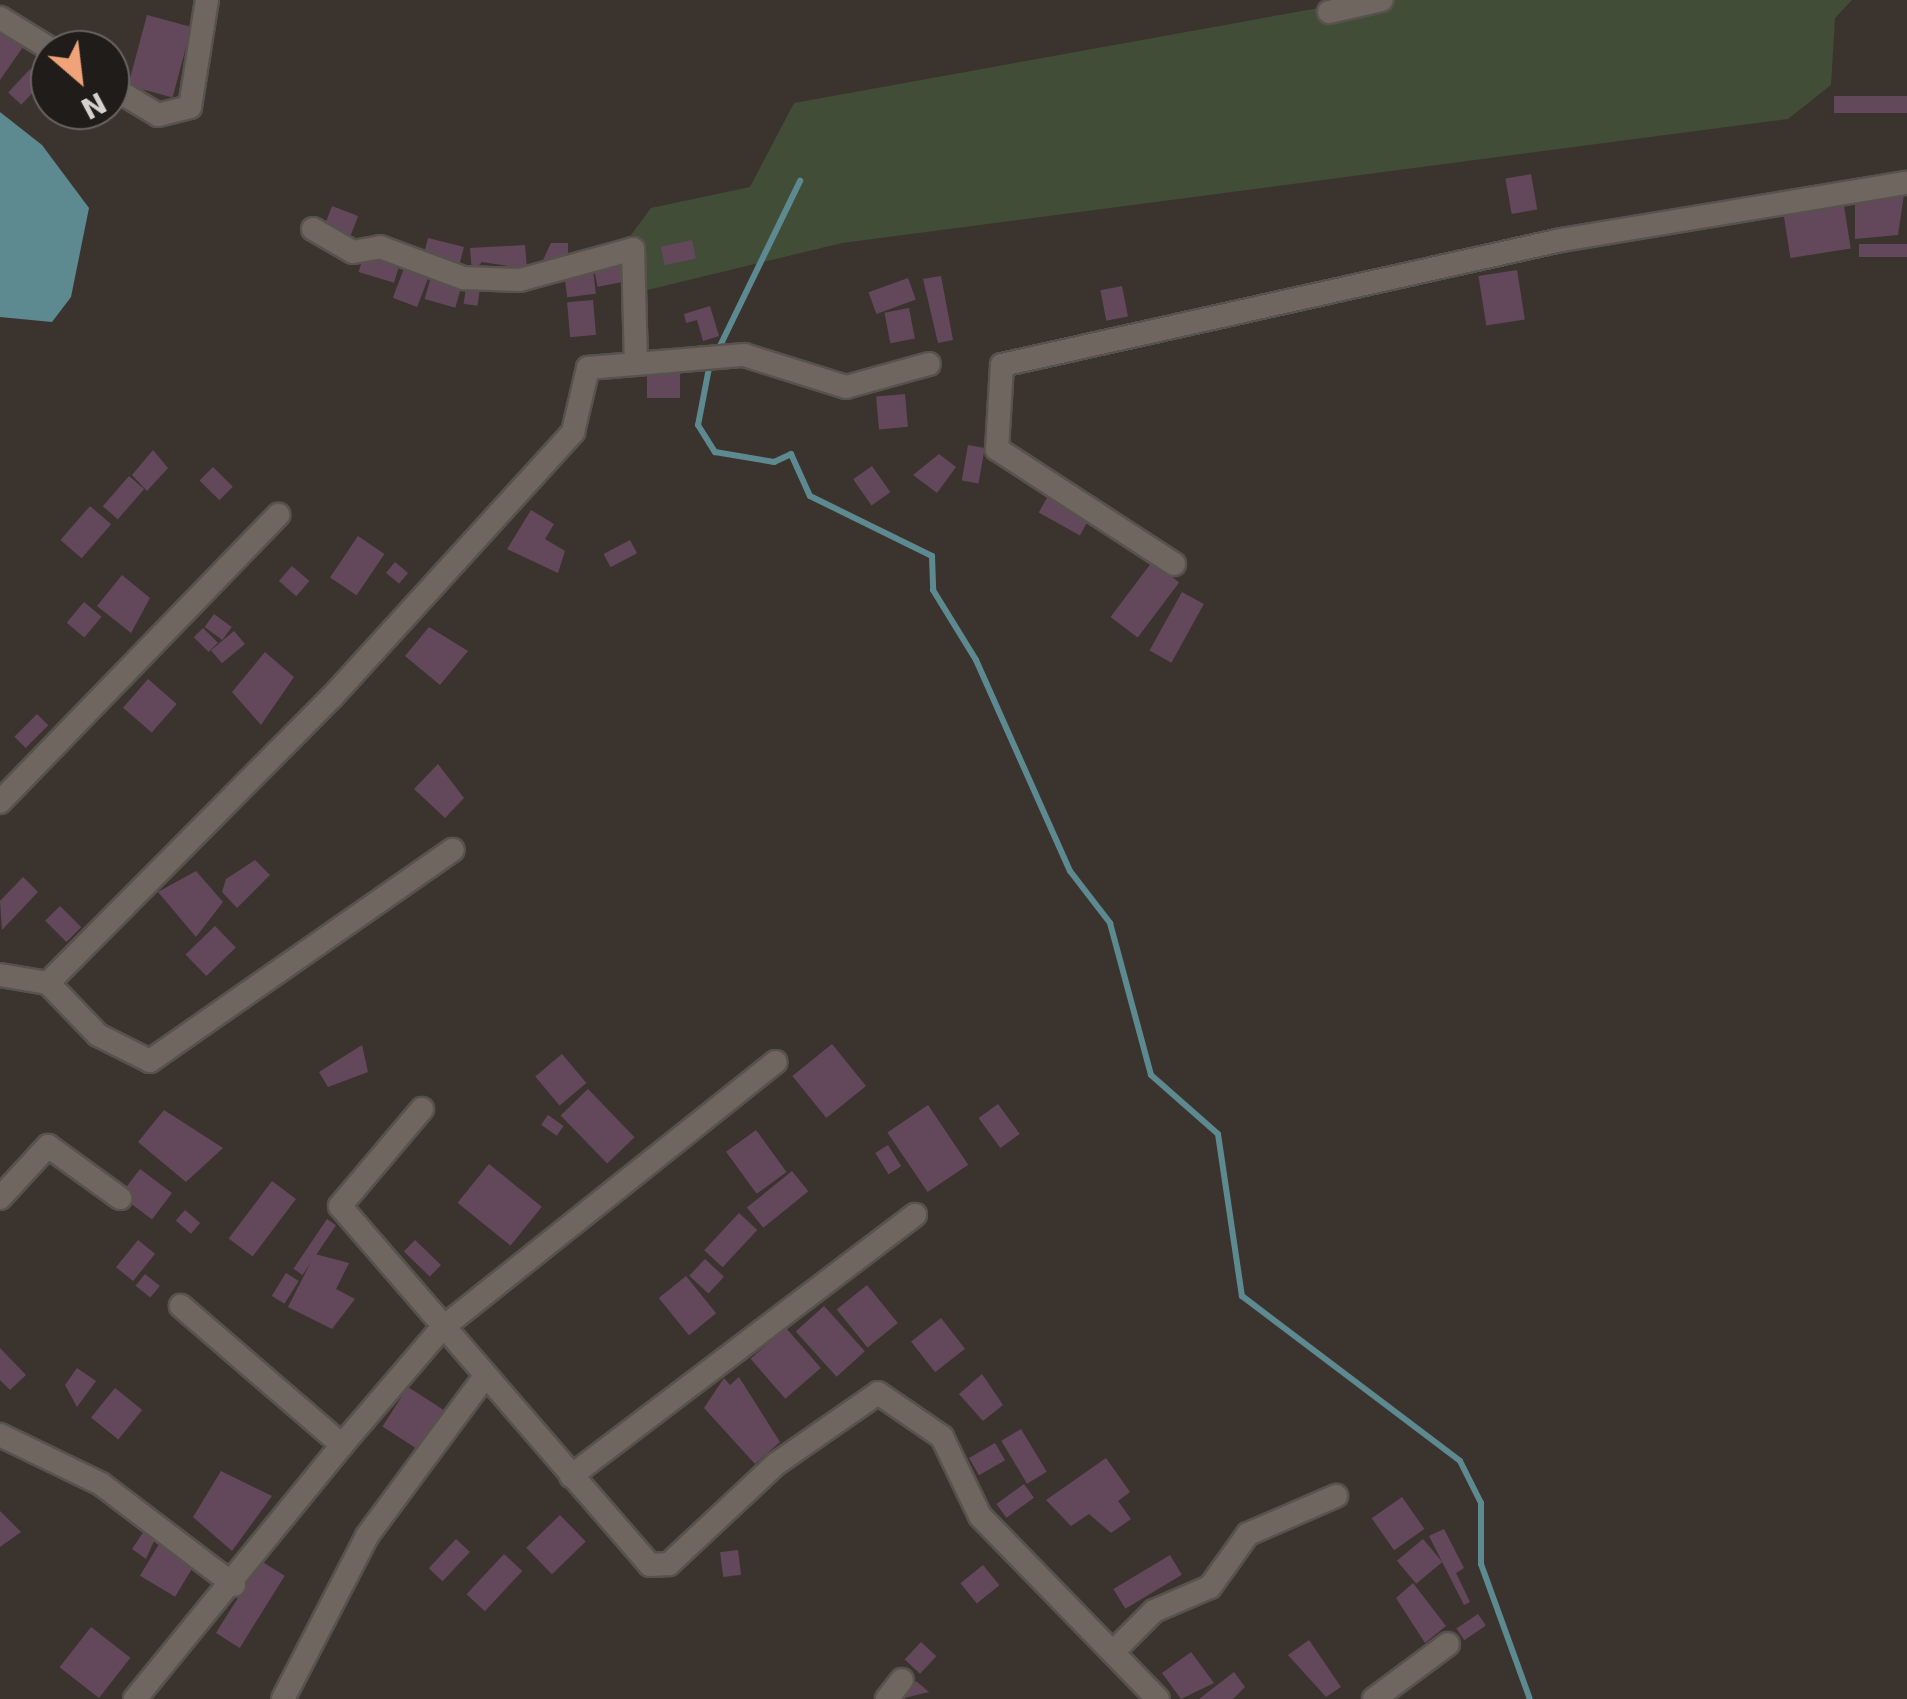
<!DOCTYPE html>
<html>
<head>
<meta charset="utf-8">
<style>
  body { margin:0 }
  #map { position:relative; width:1907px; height:1699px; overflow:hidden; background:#3b342e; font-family:"DejaVu Sans",sans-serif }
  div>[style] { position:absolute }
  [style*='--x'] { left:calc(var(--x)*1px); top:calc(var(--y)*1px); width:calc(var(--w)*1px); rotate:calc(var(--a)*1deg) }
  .green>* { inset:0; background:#414d37 }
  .water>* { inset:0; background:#5d8a90 }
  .stream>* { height:6px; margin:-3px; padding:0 3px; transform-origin:3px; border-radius:3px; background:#5d8a90 }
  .building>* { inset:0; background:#63475b; transform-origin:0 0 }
  .roads { filter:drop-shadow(2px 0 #58524d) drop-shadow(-2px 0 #58524d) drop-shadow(0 2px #58524d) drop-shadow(0 -2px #58524d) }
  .minor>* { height:22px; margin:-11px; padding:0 11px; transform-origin:11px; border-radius:11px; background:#6f6660 }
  span { translate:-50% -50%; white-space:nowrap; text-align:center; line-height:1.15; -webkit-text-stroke:8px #1f1c19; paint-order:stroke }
  .north { position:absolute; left:30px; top:30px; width:100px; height:100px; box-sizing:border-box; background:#1f1c19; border:2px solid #686461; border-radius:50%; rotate:152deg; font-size:28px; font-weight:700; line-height:40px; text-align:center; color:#d6d1cd }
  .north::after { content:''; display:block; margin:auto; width:35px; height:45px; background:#f0a279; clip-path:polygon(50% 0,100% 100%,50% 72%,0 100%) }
</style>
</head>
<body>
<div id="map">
  <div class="green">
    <i style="clip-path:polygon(1363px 0,1852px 0,1835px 18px,1831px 85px,1788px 119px,842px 243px,639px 292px,631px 235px,651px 208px,750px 187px,794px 103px)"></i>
  </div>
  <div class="water">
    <i style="clip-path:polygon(0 112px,42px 145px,89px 208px,71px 297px,52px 322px,0 317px)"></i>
  </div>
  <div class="stream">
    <i style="--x:719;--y:348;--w:186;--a:-64.1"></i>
    <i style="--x:709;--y:368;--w:58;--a:100.9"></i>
    <i style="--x:698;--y:425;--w:32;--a:58"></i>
    <i style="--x:715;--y:452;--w:60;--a:9.6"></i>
    <i style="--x:774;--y:462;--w:19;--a:-25"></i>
    <i style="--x:791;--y:454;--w:46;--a:65.7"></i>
    <i style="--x:810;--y:496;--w:136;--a:26.2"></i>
    <i style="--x:932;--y:556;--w:34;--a:88"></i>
    <i style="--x:933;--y:590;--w:82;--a:58.4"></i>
    <i style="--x:976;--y:660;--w:231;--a:66"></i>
    <i style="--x:1070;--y:871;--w:66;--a:52.4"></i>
    <i style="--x:1110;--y:923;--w:157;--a:74.9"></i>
    <i style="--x:1151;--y:1075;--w:89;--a:41.4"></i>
    <i style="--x:1218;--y:1134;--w:164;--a:81.6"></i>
    <i style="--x:1242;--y:1296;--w:273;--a:37.1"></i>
    <i style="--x:1460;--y:1461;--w:47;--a:63.4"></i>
    <i style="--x:1481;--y:1503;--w:61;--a:90"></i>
    <i style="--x:1481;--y:1564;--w:144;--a:70.1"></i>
  </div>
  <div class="building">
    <i style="left:147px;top:15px;width:46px;height:73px;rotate:15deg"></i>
    <i style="clip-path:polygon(0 30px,23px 47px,0 80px)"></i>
    <i style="left:30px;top:69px;width:18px;height:32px;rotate:43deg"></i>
    <i style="left:1907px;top:96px;width:17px;height:73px;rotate:90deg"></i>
    <i style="left:1531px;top:174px;width:36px;height:26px;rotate:80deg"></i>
    <i style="clip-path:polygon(1904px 194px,1898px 235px,1855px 239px,1855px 200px)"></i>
    <i style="left:332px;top:206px;width:28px;height:22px;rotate:21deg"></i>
    <i style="left:1844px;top:206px;width:43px;height:61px;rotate:81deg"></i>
    <i style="left:428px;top:238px;width:37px;height:24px;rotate:14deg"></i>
    <i style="left:692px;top:240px;width:19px;height:32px;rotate:78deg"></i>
    <i style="clip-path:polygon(551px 243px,568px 243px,568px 259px,543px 260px)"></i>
    <i style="left:1907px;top:244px;width:13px;height:48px;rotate:90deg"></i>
    <i style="clip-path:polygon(525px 245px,527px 269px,482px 262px,472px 272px,470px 248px)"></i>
    <i style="left:365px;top:251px;width:37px;height:22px;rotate:17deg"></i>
    <i style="left:625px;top:255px;width:26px;height:33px;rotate:79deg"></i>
    <i style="left:405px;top:266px;width:26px;height:34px;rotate:21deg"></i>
    <i style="left:593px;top:270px;width:24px;height:29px;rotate:83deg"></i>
    <i style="left:1517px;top:270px;width:50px;height:39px;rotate:81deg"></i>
    <i style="left:432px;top:273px;width:32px;height:27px;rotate:16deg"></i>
    <i style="clip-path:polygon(941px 276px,953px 340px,938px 343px,923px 279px)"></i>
    <i style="left:908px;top:278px;width:23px;height:42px;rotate:70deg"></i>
    <i style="left:467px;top:280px;width:14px;height:24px;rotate:8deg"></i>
    <i style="left:1122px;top:286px;width:31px;height:22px;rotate:79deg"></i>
    <i style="left:593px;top:300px;width:35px;height:26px;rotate:85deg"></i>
    <i style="clip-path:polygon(710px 306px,719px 336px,703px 341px,697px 320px,686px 323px,684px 314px)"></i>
    <i style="left:909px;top:308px;width:31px;height:25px;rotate:79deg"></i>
    <i style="left:647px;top:370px;width:33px;height:28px"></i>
    <i style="left:905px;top:394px;width:33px;height:29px;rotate:85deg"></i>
    <i style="left:968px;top:445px;width:17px;height:36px;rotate:10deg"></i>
    <i style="clip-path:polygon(153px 450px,168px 468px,147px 491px,132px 475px)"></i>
    <i style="clip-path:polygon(939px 454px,956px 467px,937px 493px,913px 475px)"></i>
    <i style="left:872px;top:466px;width:32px;height:23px;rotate:55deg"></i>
    <i style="left:213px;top:467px;width:28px;height:19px;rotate:45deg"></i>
    <i style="left:129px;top:476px;width:20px;height:40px;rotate:41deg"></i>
    <i style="left:1048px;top:496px;width:47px;height:19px;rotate:29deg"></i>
    <i style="left:90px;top:506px;width:28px;height:45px;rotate:41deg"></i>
    <i style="clip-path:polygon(531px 510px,554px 524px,545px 539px,565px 551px,558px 573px,507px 549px)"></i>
    <i style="left:358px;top:536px;width:32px;height:50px;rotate:34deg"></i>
    <i style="left:630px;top:540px;width:15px;height:30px;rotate:62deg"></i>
    <i style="left:395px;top:562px;width:17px;height:14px;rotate:40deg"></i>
    <i style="left:1152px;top:562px;width:34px;height:69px;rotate:37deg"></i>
    <i style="left:292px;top:566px;width:23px;height:20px;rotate:41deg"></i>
    <i style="clip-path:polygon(122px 575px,150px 598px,131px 633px,97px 606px)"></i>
    <i style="left:1182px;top:592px;width:25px;height:67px;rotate:29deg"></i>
    <i style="left:84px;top:602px;width:23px;height:27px;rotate:40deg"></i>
    <i style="left:214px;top:614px;width:22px;height:16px;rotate:36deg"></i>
    <i style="clip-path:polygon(429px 627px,468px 651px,440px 685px,405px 656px)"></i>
    <i style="left:203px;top:628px;width:21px;height:13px;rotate:45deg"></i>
    <i style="left:234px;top:631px;width:17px;height:30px;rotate:50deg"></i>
    <i style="clip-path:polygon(265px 652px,294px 677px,261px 725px,232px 692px)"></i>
    <i style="left:148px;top:679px;width:38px;height:38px;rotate:41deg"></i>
    <i style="left:37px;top:714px;width:16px;height:32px;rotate:45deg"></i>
    <i style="clip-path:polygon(438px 764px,464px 798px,445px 818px,414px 789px)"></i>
    <i style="clip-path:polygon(255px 860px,270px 875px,237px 908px,222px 892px,226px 879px)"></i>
    <i style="clip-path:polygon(196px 871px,223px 902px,196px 937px,158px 892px)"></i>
    <i style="clip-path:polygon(23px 877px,38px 892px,2px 930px,0 901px)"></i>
    <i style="left:60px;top:906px;width:30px;height:21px;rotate:45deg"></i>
    <i style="left:215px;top:926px;width:30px;height:41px;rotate:46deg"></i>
    <i style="left:832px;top:1044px;width:54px;height:51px;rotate:51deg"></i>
    <i style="clip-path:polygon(362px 1045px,368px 1072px,328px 1087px,319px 1072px)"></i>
    <i style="left:562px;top:1054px;width:38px;height:35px;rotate:50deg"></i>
    <i style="left:588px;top:1089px;width:67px;height:38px;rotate:46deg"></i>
    <i style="left:998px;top:1104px;width:37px;height:24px;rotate:54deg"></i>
    <i style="left:928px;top:1105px;width:72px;height:49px;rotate:56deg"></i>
    <i style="clip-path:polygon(164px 1110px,223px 1148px,186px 1182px,138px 1142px)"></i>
    <i style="left:548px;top:1115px;width:19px;height:12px;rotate:35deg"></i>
    <i style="left:756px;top:1130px;width:52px;height:37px;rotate:54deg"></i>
    <i style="left:888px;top:1145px;width:25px;height:15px;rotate:58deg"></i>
    <i style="left:489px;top:1164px;width:68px;height:50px;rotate:39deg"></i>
    <i style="left:140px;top:1169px;width:40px;height:33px;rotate:37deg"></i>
    <i style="left:792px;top:1171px;width:26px;height:58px;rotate:51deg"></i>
    <i style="left:272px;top:1181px;width:30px;height:72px;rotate:37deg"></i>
    <i style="left:185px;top:1210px;width:20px;height:14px;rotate:41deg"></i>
    <i style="left:739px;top:1213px;width:25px;height:51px;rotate:43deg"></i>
    <i style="left:327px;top:1219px;width:11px;height:60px;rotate:34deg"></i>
    <i style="left:138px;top:1240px;width:22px;height:35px;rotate:39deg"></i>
    <i style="left:415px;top:1240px;width:36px;height:16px;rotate:44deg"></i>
    <i style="clip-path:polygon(315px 1254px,349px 1263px,336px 1289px,355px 1299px,332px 1329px,288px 1307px)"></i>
    <i style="left:705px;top:1259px;width:26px;height:23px;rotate:43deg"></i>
    <i style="left:286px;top:1273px;width:15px;height:27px;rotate:32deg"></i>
    <i style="left:145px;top:1274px;width:19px;height:15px;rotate:39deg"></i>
    <i style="left:686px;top:1276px;width:48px;height:35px;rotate:51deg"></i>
    <i style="left:867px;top:1285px;width:49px;height:39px;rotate:51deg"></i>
    <i style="left:824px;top:1306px;width:61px;height:38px;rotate:48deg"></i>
    <i style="left:941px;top:1318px;width:39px;height:38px;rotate:52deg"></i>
    <i style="left:786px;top:1328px;width:53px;height:47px;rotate:49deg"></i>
    <i style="clip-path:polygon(0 1348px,26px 1375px,10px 1390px,0 1380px)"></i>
    <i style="clip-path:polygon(77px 1368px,96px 1381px,77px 1407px,65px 1385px)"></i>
    <i style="clip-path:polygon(982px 1374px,1003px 1405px,983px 1421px,959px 1394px)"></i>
    <i style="clip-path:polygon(739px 1377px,780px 1442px,755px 1464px,704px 1408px,724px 1378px,730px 1385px)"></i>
    <i style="left:408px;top:1387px;width:42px;height:47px;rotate:33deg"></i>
    <i style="left:115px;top:1388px;width:35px;height:38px;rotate:39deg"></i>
    <i style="left:1021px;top:1429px;width:50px;height:23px;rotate:59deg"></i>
    <i style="left:995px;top:1443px;width:20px;height:30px;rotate:60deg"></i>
    <i style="clip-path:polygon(1106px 1458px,1130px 1492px,1118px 1501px,1131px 1519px,1111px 1533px,1089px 1514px,1071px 1526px,1046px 1500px)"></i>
    <i style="clip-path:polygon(221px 1471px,272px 1496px,232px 1551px,193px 1517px)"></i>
    <i style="left:1024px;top:1484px;width:17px;height:34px;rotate:54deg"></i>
    <i style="left:1402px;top:1497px;width:39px;height:37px;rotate:55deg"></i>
    <i style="clip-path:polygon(0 1511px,21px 1532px,0 1547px)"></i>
    <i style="left:560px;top:1515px;width:37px;height:47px;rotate:46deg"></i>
    <i style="clip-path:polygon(148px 1525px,158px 1532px,146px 1559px,132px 1549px)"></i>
    <i style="clip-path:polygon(1444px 1529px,1464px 1568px,1456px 1573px,1470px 1602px,1464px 1605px,1429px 1536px)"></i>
    <i style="left:456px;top:1539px;width:19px;height:40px;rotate:43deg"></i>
    <i style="left:1423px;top:1539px;width:30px;height:34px;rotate:50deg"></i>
    <i style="left:159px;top:1544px;width:41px;height:37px;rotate:31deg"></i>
    <i style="left:738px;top:1550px;width:25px;height:18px;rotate:83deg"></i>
    <i style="left:504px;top:1554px;width:25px;height:55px;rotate:43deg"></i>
    <i style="left:1170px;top:1555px;width:23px;height:66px;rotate:59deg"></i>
    <i style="left:261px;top:1561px;width:28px;height:85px;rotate:32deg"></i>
    <i style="left:983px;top:1565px;width:26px;height:29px;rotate:51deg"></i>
    <i style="clip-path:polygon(1413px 1583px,1446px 1626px,1425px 1643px,1396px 1598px)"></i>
    <i style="left:1478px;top:1614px;width:14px;height:26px;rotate:56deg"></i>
    <i style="left:91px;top:1627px;width:50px;height:51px;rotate:38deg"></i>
    <i style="clip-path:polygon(1309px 1640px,1341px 1687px,1326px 1697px,1288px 1655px)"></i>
    <i style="left:921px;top:1642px;width:21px;height:24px;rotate:43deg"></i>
    <i style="clip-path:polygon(1191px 1652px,1214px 1683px,1181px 1699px,1162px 1673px)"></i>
    <i style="clip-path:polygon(1234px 1672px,1245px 1687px,1233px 1699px,1199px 1699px)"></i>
    <i style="clip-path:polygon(916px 1681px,929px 1692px,900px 1699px)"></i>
  </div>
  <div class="roads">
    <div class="minor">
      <i style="--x:1329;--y:12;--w:54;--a:-12.8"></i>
      <i style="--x:0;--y:18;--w:61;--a:31.6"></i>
      <i style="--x:110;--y:86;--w:56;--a:31.1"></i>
      <i style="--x:158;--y:115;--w:33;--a:-14"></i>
      <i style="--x:190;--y:107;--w:108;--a:-81"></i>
      <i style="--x:313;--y:229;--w:46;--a:29.9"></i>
      <i style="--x:353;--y:252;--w:27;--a:-10"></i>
      <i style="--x:380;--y:247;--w:89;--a:20.5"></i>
      <i style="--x:463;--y:278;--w:57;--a:2"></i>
      <i style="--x:520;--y:280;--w:117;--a:-15.3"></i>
      <i style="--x:633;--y:249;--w:115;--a:88.5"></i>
      <i style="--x:1174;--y:564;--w:211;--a:-147"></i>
      <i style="--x:997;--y:449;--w:84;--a:-86.6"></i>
      <i style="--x:1002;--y:365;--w:573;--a:-12.6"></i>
      <i style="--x:1561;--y:240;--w:351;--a:-9.4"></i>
      <i style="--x:0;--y:802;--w:400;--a:-45.9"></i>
      <i style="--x:0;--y:975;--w:49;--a:9.5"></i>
      <i style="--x:48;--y:983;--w:72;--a:46.1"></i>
      <i style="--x:98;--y:1035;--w:58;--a:26.6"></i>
      <i style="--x:150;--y:1061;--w:369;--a:-34.9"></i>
      <i style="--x:48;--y:983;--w:404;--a:-45.2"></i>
      <i style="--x:333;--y:696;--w:357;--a:-47.7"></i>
      <i style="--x:573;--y:432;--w:66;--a:-76.8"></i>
      <i style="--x:588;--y:368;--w:157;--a:-4.8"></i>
      <i style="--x:744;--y:355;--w:107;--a:17.4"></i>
      <i style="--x:846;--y:387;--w:86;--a:-15.5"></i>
      <i style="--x:422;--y:1109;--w:127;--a:130.2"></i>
      <i style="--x:340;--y:1206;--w:474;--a:49.2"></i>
      <i style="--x:650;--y:1565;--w:19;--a:-3"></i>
      <i style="--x:669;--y:1564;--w:146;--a:-43.1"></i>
      <i style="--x:776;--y:1464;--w:124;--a:-34.8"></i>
      <i style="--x:878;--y:1393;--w:78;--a:34.5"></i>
      <i style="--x:942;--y:1437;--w:88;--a:64.3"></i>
      <i style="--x:980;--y:1516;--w:255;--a:45.8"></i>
      <i style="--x:0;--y:1198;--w:71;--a:-47.3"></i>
      <i style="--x:48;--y:1146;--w:89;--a:35.8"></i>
      <i style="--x:0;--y:1435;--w:112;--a:25.9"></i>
      <i style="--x:101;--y:1484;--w:167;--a:37.2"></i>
      <i style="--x:342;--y:1445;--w:153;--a:-49.5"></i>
      <i style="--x:441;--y:1329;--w:428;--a:-38.6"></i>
      <i style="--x:571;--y:1476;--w:432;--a:-37.2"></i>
      <i style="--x:1113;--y:1652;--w:58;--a:-45"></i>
      <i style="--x:1154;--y:1611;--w:61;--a:-23.2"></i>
      <i style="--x:1210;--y:1587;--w:65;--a:-54.4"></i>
      <i style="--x:1248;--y:1534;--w:96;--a:-23.4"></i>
      <i style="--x:135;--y:1699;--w:328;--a:-50.8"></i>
      <i style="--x:342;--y:1445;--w:213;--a:-139.2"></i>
      <i style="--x:283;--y:1699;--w:183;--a:-62.7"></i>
      <i style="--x:367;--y:1536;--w:195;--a:-53.5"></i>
      <i style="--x:887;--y:1699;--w:24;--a:-52"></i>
      <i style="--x:1374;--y:1699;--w:92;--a:-36.6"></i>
    </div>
  </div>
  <div class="north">N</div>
</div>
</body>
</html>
